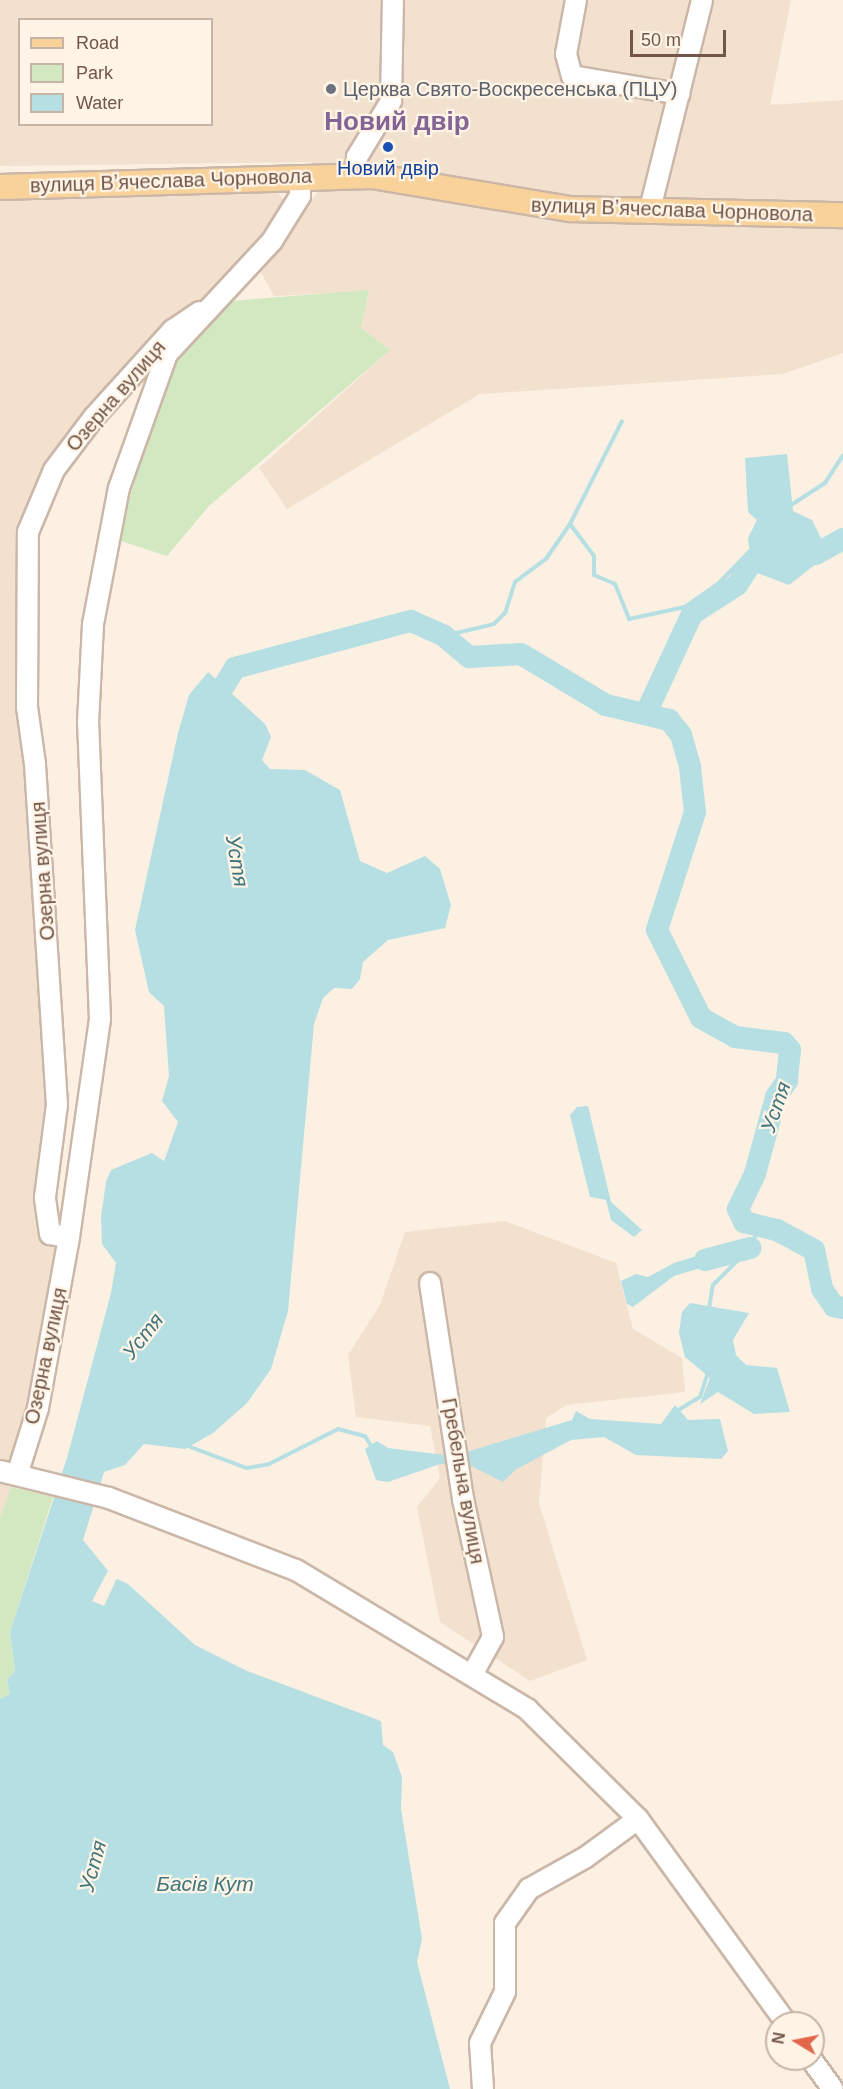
<!DOCTYPE html>
<html>
<head>
<meta charset="utf-8">
<style>
  body { margin:0 }
  #map { position:relative; width:843px; height:2089px; overflow:hidden; background:#fbf0e1; font-family:Arial,sans-serif }
  div>[style] { position:absolute }
  [style*='--x'] { left:calc(var(--x)*1px); top:calc(var(--y)*1px); width:calc(var(--w)*1px); rotate:calc(var(--a)*1deg) }
  .residential>* { inset:0; background:#f3e1cf }
  .green>* { inset:0; background:#d2e8c0 }
  .water>* { inset:0; background:#b6dfe4 }
  .pier>* { inset:0; background:#fbf0e1 }
  .stream>* { height:4px; margin:-2px; padding:0 2px; transform-origin:2px; border-radius:2px; background:#b6dfe4 }
  .river>* { height:22px; margin:-11px; padding:0 11px; transform-origin:11px; border-radius:11px; background:#b6dfe4 }
  .roads { filter:drop-shadow(2px 0 #cbb7a8) drop-shadow(-2px 0 #cbb7a8) drop-shadow(0 2px #cbb7a8) drop-shadow(0 -2px #cbb7a8) }
  .minor>* { height:20px; margin:-10px; padding:0 10px; transform-origin:10px; border-radius:10px; background:#fff }
  .major>* { height:24px; margin:-12px; padding:0 12px; transform-origin:12px; border-radius:12px; background:#f9d29a }
  .dots>* { width:16px; height:16px; translate:-50% -50%; box-sizing:border-box; border:3px solid #fff4e6; border-radius:50% }
  span { translate:-50% -50%; white-space:nowrap; text-align:center; line-height:1.15; -webkit-text-stroke:4.5px #fff4e6; paint-order:stroke }
  .worship-label { font-size:20px; color:#5b616d }
  .left { translate:0 -50%; text-align:left }
  .transit-label { font-size:20px; color:#164399 }
  .street-label { font-size:20px; color:#715649 }
  .water-label { font-size:21px; color:#40767e; font-style:italic }
  .district-label { font-size:26px; color:#836495; font-weight:700 }
  .legend { position:absolute; left:18px; top:18px; width:195px; height:108px; box-sizing:border-box; background:#fff4e6; border:2px solid #c6b5a7; margin:0; padding:8px 10px; list-style:none; font-size:18px; color:#715649 }
  .legend li { display:flex; align-items:center; gap:12px; height:30px }
  .legend b { width:30px; border:2px solid #c6b5a7 }
  .north { position:absolute; left:765px; top:2011px; width:60px; height:60px; box-sizing:border-box; background:#fff4e6; border:2px solid #c6b5a7; border-radius:50%; rotate:280deg; font-size:16px; font-weight:700; line-height:24px; text-align:center; color:#715649 }
  .north::after { content:''; display:block; margin:auto; width:21px; height:27px; background:#e26649; clip-path:polygon(50% 0,100% 100%,50% 72%,0 100%) }
  .scale { position:absolute; left:630px; top:30px; width:96px; height:27px; box-sizing:border-box; border:3px solid #715649; border-top:0; padding-left:8px; font-size:18px; line-height:21px; white-space:nowrap; color:#715649; -webkit-text-stroke:4px #fff4e6; paint-order:stroke }
</style>
</head>
<body>
<div id="map">
  <div class="residential">
    <i style="clip-path:polygon(evenodd,0 0,791px 0,770px 105px,843px 100px,843px 353px,783px 374px,480px 394px,287px 509px,259px 468px,390px 350px,361px 328px,369px 291px,274px 296px,259px 269px,317px 193px,312px 162px,0 166px,0 0,20px 20px,212px 20px,212px 124px,20px 124px,20px 20px)"></i>
    <i style="clip-path:polygon(273px 186px,285px 202px,282px 217px,54px 470px,26px 572px,55px 1043px,47px 1223px,69px 1237px,18px 1472px,0 1519px,0 193px)"></i>
    <i style="clip-path:polygon(505px 1221px,616px 1263px,633px 1329px,682px 1358px,685px 1392px,566px 1405px,546px 1418px,539px 1503px,587px 1660px,530px 1681px,440px 1622px,417px 1507px,440px 1478px,430px 1426px,356px 1417px,348px 1355px,380px 1305px,405px 1232px)"></i>
  </div>
  <div class="green">
    <i style="clip-path:polygon(369px 290px,361px 328px,390px 350px,209px 506px,167px 556px,118px 540px,164px 376px,204px 323px,229px 301px)"></i>
    <i style="clip-path:polygon(11px 1487px,53px 1497px,10px 1632px,15px 1671px,7px 1680px,10px 1694px,0 1699px,0 1519px)"></i>
  </div>
  <div class="water">
    <i style="clip-path:polygon(787px 454px,793px 511px,812px 520px,829px 554px,789px 585px,752px 571px,748px 538px,757px 520px,748px 512px,745px 458px)"></i>
    <i style="clip-path:polygon(208px 672px,265px 724px,271px 737px,262px 760px,270px 769px,305px 770px,340px 790px,360px 861px,387px 873px,425px 856px,440px 869px,451px 905px,445px 928px,388px 940px,363px 962px,360px 979px,352px 989px,334px 988px,323px 998px,314px 1024px,288px 1311px,271px 1369px,247px 1403px,213px 1433px,185px 1449px,144px 1444px,125px 1465px,104px 1472px,83px 1540px,113px 1577px,128px 1584px,195px 1645px,245px 1670px,381px 1721px,383px 1745px,393px 1752px,402px 1777px,401px 1809px,422px 1939px,417px 1962px,450px 2089px,0 2089px,0 1699px,10px 1694px,7px 1680px,15px 1671px,10px 1632px,67px 1458px,111px 1293px,116px 1263px,102px 1244px,101px 1217px,106px 1182px,111px 1170px,152px 1153px,164px 1161px,178px 1122px,162px 1101px,169px 1076px,164px 1006px,149px 992px,135px 930px,178px 733px,189px 695px)"></i>
    <i style="clip-path:polygon(588px 1106px,611px 1202px,642px 1230px,634px 1237px,611px 1220px,606px 1200px,590px 1197px,570px 1115px,577px 1107px)"></i>
    <i style="clip-path:polygon(732px 1245px,734px 1258px,674px 1276px,633px 1307px,627px 1304px,621px 1281px,636px 1274px,648px 1277px,674px 1263px)"></i>
    <i style="clip-path:polygon(690px 1303px,749px 1313px,733px 1340px,736px 1355px,746px 1365px,777px 1368px,790px 1412px,754px 1414px,718px 1392px,700px 1404px,710px 1378px,685px 1357px,679px 1333px,682px 1312px)"></i>
    <i style="clip-path:polygon(675px 1405px,688px 1420px,720px 1419px,728px 1451px,721px 1459px,636px 1455px,604px 1437px,571px 1440px,515px 1470px,503px 1482px,465px 1463px,440px 1464px,388px 1482px,376px 1480px,365px 1449px,377px 1441px,388px 1448px,453px 1456px,572px 1420px,576px 1411px,590px 1419px,661px 1424px)"></i>
  </div>
  <div class="pier">
    <i style="clip-path:polygon(109px 1569px,118px 1576px,104px 1606px,92px 1601px)"></i>
  </div>
  <div class="stream">
    <i style="--x:788;--y:507;--w:44;--a:-33"></i>
    <i style="--x:825;--y:483;--w:33;--a:-57"></i>
    <i style="--x:570;--y:524;--w:40;--a:53"></i>
    <i style="--x:594;--y:556;--w:19;--a:90"></i>
    <i style="--x:594;--y:575;--w:23;--a:23"></i>
    <i style="--x:615;--y:584;--w:38;--a:68"></i>
    <i style="--x:629;--y:619;--w:57;--a:-12.1"></i>
    <i style="--x:685;--y:607;--w:42;--a:-35.2"></i>
    <i style="--x:719;--y:583;--w:47;--a:-45.9"></i>
    <i style="--x:444;--y:636;--w:51;--a:-13.5"></i>
    <i style="--x:494;--y:624;--w:16;--a:-45"></i>
    <i style="--x:505;--y:613;--w:33;--a:-72"></i>
    <i style="--x:515;--y:582;--w:39;--a:-37"></i>
    <i style="--x:546;--y:559;--w:42;--a:-55.6"></i>
    <i style="--x:570;--y:524;--w:115;--a:-63.2"></i>
    <i style="--x:709;--y:1309;--w:24;--a:-81"></i>
    <i style="--x:713;--y:1285;--w:52;--a:-45"></i>
    <i style="--x:750;--y:1248;--w:22;--a:-66"></i>
    <i style="--x:675;--y:1412;--w:29;--a:-31"></i>
    <i style="--x:700;--y:1397;--w:28;--a:-72"></i>
    <i style="--x:185;--y:1445;--w:66;--a:20.4"></i>
    <i style="--x:247;--y:1468;--w:22;--a:-10"></i>
    <i style="--x:269;--y:1464;--w:77;--a:-26.9"></i>
    <i style="--x:338;--y:1429;--w:28;--a:15"></i>
    <i style="--x:365;--y:1436;--w:15;--a:58"></i>
  </div>
  <div class="river">
    <i style="--x:647;--y:711;--w:107;--a:-65.1"></i>
    <i style="--x:692;--y:614;--w:54;--a:-32.8"></i>
    <i style="--x:737;--y:585;--w:24;--a:-57"></i>
    <i style="--x:750;--y:565;--w:27;--a:-27"></i>
    <i style="--x:774;--y:553;--w:42;--a:1.4"></i>
    <i style="--x:816;--y:554;--w:31;--a:-29"></i>
    <i style="--x:208;--y:712;--w:52;--a:-58.5"></i>
    <i style="--x:235;--y:668;--w:182;--a:-15"></i>
    <i style="--x:411;--y:621;--w:36;--a:24"></i>
    <i style="--x:444;--y:636;--w:33;--a:40"></i>
    <i style="--x:469;--y:657;--w:52;--a:-3.3"></i>
    <i style="--x:521;--y:654;--w:99;--a:31"></i>
    <i style="--x:606;--y:705;--w:65;--a:13.4"></i>
    <i style="--x:669;--y:720;--w:19;--a:51"></i>
    <i style="--x:681;--y:735;--w:33;--a:74"></i>
    <i style="--x:690;--y:767;--w:45;--a:83.7"></i>
    <i style="--x:695;--y:812;--w:124;--a:107.9"></i>
    <i style="--x:657;--y:930;--w:98;--a:63.4"></i>
    <i style="--x:701;--y:1018;--w:39;--a:29"></i>
    <i style="--x:735;--y:1037;--w:49;--a:7"></i>
    <i style="--x:784;--y:1043;--w:9;--a:49"></i>
    <i style="--x:790;--y:1050;--w:31;--a:96"></i>
    <i style="--x:787;--y:1081;--w:19;--a:125"></i>
    <i style="--x:776;--y:1097;--w:80;--a:105.3"></i>
    <i style="--x:755;--y:1174;--w:39;--a:116"></i>
    <i style="--x:738;--y:1209;--w:14;--a:65"></i>
    <i style="--x:744;--y:1222;--w:34;--a:14"></i>
    <i style="--x:777;--y:1230;--w:42;--a:28.4"></i>
    <i style="--x:814;--y:1250;--w:40;--a:78"></i>
    <i style="--x:822;--y:1289;--w:21;--a:55"></i>
    <i style="--x:834;--y:1306;--w:9;--a:13"></i>
    <i style="--x:705;--y:1260;--w:47;--a:-14.9"></i>
  </div>
  <div class="roads">
    <div class="minor">
      <i style="--x:576;--y:0;--w:55;--a:100.5"></i>
      <i style="--x:566;--y:54;--w:23;--a:75"></i>
      <i style="--x:572;--y:76;--w:109;--a:9.5"></i>
      <i style="--x:356;--y:175;--w:18;--a:-87"></i>
      <i style="--x:357;--y:157;--w:66;--a:-58.7"></i>
      <i style="--x:391;--y:101;--w:101;--a:-88.9"></i>
      <i style="--x:649;--y:213;--w:219;--a:-76"></i>
      <i style="--x:69;--y:1237;--w:220;--a:-81.9"></i>
      <i style="--x:100;--y:1019;--w:296;--a:-92.3"></i>
      <i style="--x:88;--y:723;--w:99;--a:-87.1"></i>
      <i style="--x:93;--y:624;--w:138;--a:-79.2"></i>
      <i style="--x:119;--y:488;--w:142;--a:-70.3"></i>
      <i style="--x:167;--y:354;--w:154;--a:-47.1"></i>
      <i style="--x:272;--y:241;--w:53;--a:-58.1"></i>
      <i style="--x:300;--y:196;--w:20;--a:-90"></i>
      <i style="--x:430;--y:1283;--w:219;--a:81.3"></i>
      <i style="--x:463;--y:1499;--w:141;--a:77.7"></i>
      <i style="--x:493;--y:1637;--w:41;--a:119.1"></i>
      <i style="--x:0;--y:1471;--w:112;--a:13.9"></i>
      <i style="--x:109;--y:1498;--w:200;--a:21.1"></i>
      <i style="--x:296;--y:1570;--w:270;--a:31"></i>
      <i style="--x:527;--y:1709;--w:156;--a:44.7"></i>
      <i style="--x:638;--y:1819;--w:252;--a:54"></i>
      <i style="--x:18;--y:1472;--w:67;--a:-72.6"></i>
      <i style="--x:38;--y:1408;--w:174;--a:-79.7"></i>
      <i style="--x:69;--y:1237;--w:19;--a:-171"></i>
      <i style="--x:50;--y:1234;--w:37;--a:-98"></i>
      <i style="--x:45;--y:1197;--w:93;--a:-82.6"></i>
      <i style="--x:57;--y:1105;--w:342;--a:-93.7"></i>
      <i style="--x:35;--y:764;--w:58;--a:-98"></i>
      <i style="--x:27;--y:707;--w:175;--a:-89.7"></i>
      <i style="--x:28;--y:532;--w:67;--a:-67.2"></i>
      <i style="--x:54;--y:470;--w:66;--a:-53"></i>
      <i style="--x:94;--y:417;--w:118;--a:-47.8"></i>
      <i style="--x:173;--y:330;--w:32;--a:-34"></i>
      <i style="--x:811;--y:2059;--w:37;--a:54"></i>
      <i style="--x:483;--y:2089;--w:46;--a:-93.7"></i>
      <i style="--x:480;--y:2043;--w:57;--a:-63.9"></i>
      <i style="--x:505;--y:1992;--w:69;--a:-90"></i>
      <i style="--x:505;--y:1923;--w:42;--a:-54.8"></i>
      <i style="--x:529;--y:1889;--w:65;--a:-29.3"></i>
      <i style="--x:586;--y:1857;--w:64;--a:-36.2"></i>
    </div>
    <div class="major">
      <i style="--x:0;--y:187;--w:372;--a:-1.7"></i>
      <i style="--x:372;--y:176;--w:201;--a:9.5"></i>
      <i style="--x:570;--y:209;--w:273;--a:1.3"></i>
    </div>
  </div>
  <div class="dots">
    <i style="left:331px;top:89px;background:#6b7280"></i>
    <i style="left:388px;top:147px;background:#1a4fb4"></i>
  </div>
  <div class="worship-label">
    <span class="left" style="left:343px;top:89px">Церква Свято-Воскресенська (ПЦУ)</span>
  </div>
  <div class="transit-label">
    <span style="left:388px;top:168px">Новий двір</span>
  </div>
  <div class="street-label">
    <span style="left:171px;top:181px;rotate:-2deg">вулиця Вʼячеслава Чорновола</span>
    <span style="left:672px;top:210px;rotate:2deg">вулиця Вʼячеслава Чорновола</span>
    <span style="left:116px;top:396px;rotate:-49deg">Озерна вулиця</span>
    <span style="left:43px;top:871px;rotate:-94deg">Озерна вулиця</span>
    <span style="left:46px;top:1356px;rotate:-78deg">Озерна вулиця</span>
    <span style="left:463px;top:1481px;rotate:80deg">Гребельна вулиця</span>
  </div>
  <div class="water-label">
    <span style="left:237px;top:861px;rotate:80deg">Устя</span>
    <span style="left:776px;top:1107px;rotate:-71deg">Устя</span>
    <span style="left:143px;top:1336px;rotate:-52deg">Устя</span>
    <span style="left:93px;top:1866px;rotate:-75deg">Устя</span>
    <span style="left:205px;top:1884px">Басів Кут</span>
  </div>
  <div class="district-label">
    <span style="left:397px;top:122px">Новий двір</span>
  </div>
  <ul class="legend">
  <li><b style="height:8px;background:#f9d29a"></b>Road</li>
  <li><b style="height:16px;background:#d2e8c0"></b>Park</li>
  <li><b style="height:16px;background:#b6dfe4"></b>Water</li>
  </ul>
  <div class="north">N</div>
  <div class="scale">50 m</div>
</div>
</body>
</html>
